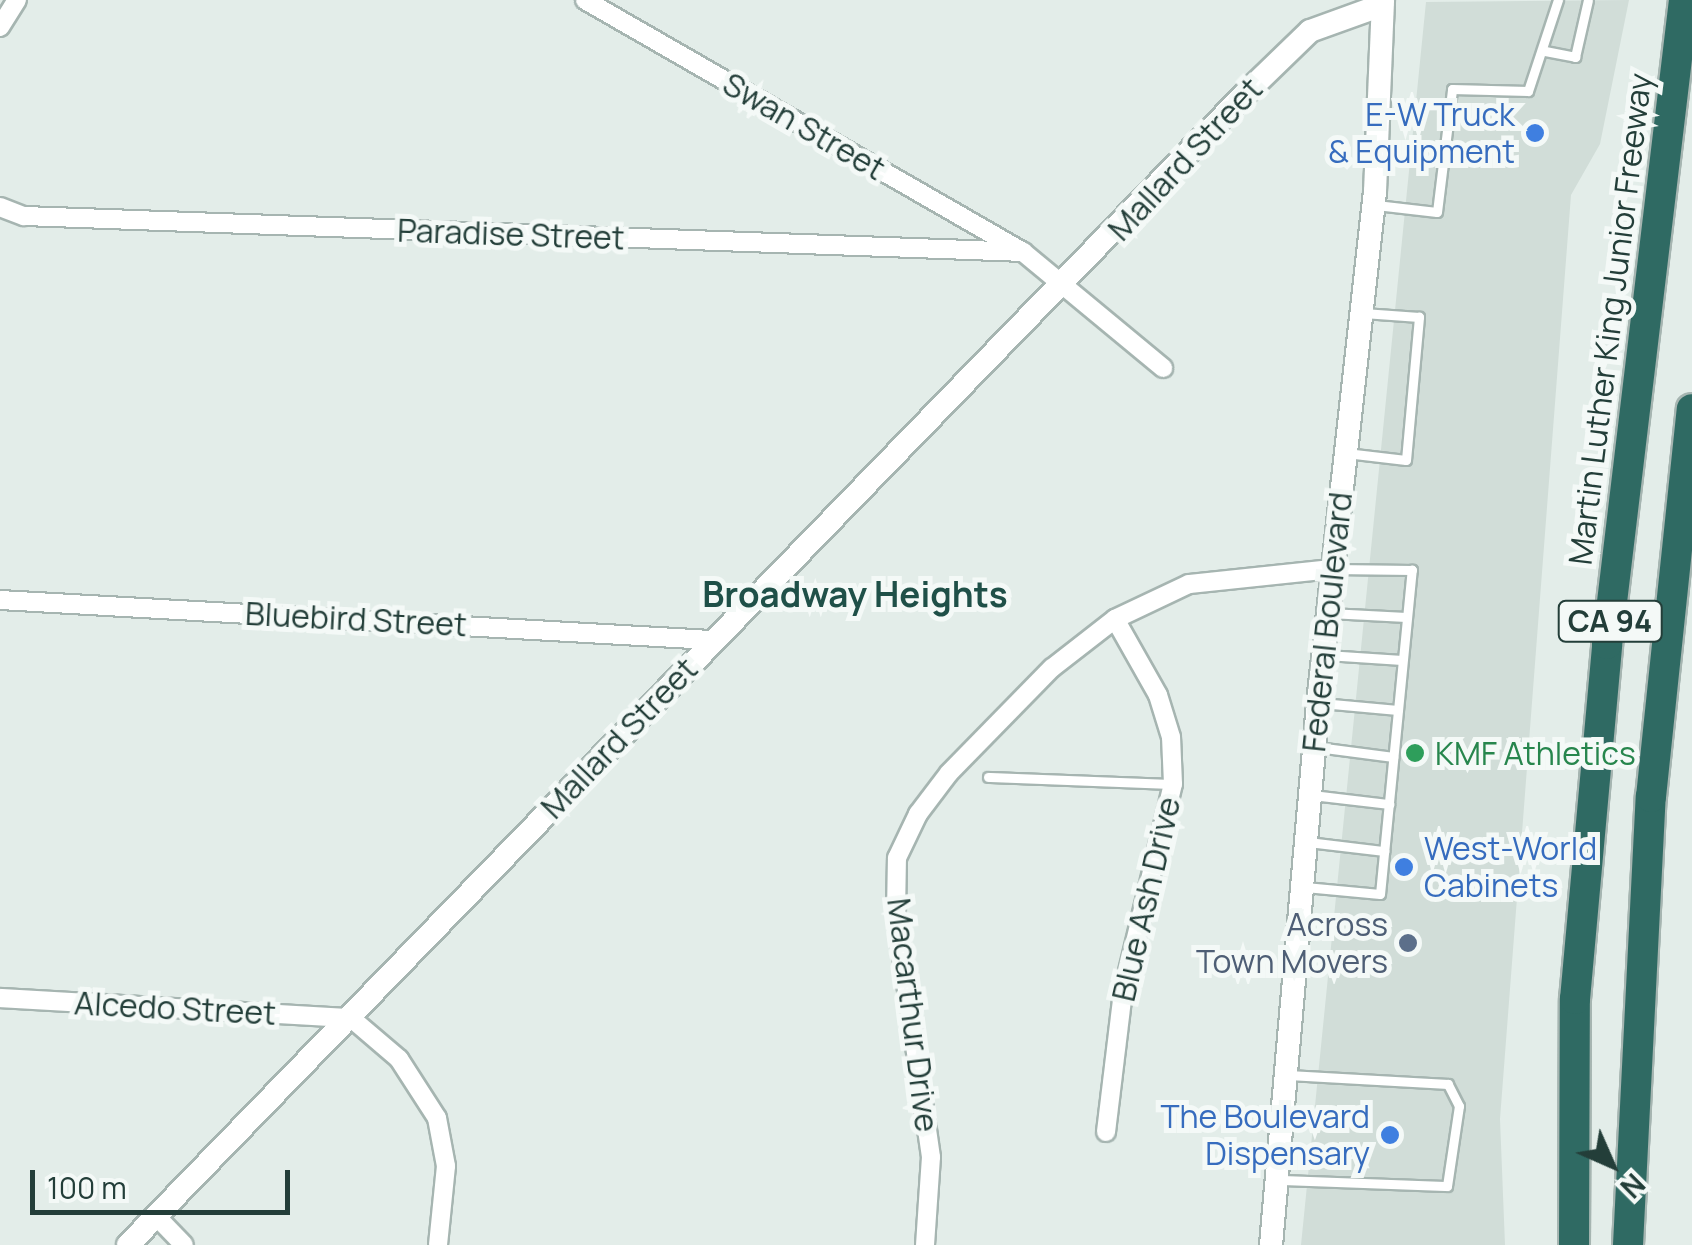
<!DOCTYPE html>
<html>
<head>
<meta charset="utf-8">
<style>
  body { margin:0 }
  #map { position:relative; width:1692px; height:1245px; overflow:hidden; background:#e3ede9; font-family:Manrope,sans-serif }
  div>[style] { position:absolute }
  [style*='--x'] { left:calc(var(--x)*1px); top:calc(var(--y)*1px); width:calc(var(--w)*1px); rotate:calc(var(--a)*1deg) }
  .built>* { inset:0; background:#d1ddd8 }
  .roads { filter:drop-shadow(2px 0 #a6b5b1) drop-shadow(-2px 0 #a6b5b1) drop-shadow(0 2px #a6b5b1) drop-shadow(0 -2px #a6b5b1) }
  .lane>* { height:9px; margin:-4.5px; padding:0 4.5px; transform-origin:4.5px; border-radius:4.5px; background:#fff }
  .street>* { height:18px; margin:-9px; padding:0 9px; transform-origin:9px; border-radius:9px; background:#fff }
  .secondary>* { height:22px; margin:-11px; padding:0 11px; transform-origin:11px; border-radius:11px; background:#fff }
  .highway>* { height:30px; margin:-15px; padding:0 15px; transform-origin:15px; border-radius:15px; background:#2f6a63 }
  .dots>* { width:28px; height:28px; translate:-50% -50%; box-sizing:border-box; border:5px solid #f4f9f7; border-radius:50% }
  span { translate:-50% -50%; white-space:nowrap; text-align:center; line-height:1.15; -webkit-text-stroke:10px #f4f9f7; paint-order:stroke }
  .shield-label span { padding:2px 8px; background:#f4f9f7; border:2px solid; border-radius:8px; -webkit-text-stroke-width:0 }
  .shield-label { font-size:30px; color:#233e39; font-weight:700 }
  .shop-label { font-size:32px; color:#366cbe }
  .right { translate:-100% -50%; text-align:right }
  .left { translate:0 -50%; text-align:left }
  .street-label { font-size:32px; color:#233e39 }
  .leisure-label { font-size:32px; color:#27864d }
  .service-label { font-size:32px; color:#4e5e75 }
  .neighbourhood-label { font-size:35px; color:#1f5048; font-weight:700 }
  .north { position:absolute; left:1562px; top:1115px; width:100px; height:100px; -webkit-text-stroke:8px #f4f9f7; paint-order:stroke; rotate:135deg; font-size:28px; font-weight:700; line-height:40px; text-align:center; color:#233e39 }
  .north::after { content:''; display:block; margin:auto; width:35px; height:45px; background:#233e39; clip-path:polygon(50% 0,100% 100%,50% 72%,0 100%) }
  .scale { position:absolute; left:30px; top:1170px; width:260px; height:45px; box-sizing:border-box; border:5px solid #233e39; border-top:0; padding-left:12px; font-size:30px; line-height:35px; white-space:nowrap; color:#233e39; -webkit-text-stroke:8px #f4f9f7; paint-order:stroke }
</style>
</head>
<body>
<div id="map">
  <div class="built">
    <i style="clip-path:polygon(1629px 0,1600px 144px,1571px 195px,1500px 1119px,1505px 1245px,1301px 1245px,1426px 2px)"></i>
  </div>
  <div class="roads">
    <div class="lane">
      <i style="--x:1545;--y:51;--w:31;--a:11"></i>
      <i style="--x:1575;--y:57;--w:58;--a:-77.2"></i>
      <i style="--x:1376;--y:205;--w:61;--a:6.5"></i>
      <i style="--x:1437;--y:212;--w:124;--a:-83"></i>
      <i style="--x:1452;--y:89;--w:76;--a:1.5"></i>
      <i style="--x:1528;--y:91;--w:96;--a:-71.8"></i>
      <i style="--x:1346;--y:453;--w:60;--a:6.7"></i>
      <i style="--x:1406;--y:460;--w:144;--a:-84.8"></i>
      <i style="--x:1419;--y:317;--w:56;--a:-175.9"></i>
      <i style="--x:1329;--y:613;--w:77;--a:3"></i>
      <i style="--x:1326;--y:655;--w:76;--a:3.8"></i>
      <i style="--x:1321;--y:703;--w:77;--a:5.2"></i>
      <i style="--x:1317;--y:747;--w:77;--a:7.5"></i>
      <i style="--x:988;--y:777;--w:185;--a:2.2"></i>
      <i style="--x:1312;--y:795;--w:78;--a:6.7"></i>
      <i style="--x:1308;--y:842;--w:77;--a:6.8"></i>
      <i style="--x:1305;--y:887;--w:75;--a:5.3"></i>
      <i style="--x:1380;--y:894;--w:326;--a:-84.4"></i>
      <i style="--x:1412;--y:570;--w:78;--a:-179.3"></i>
      <i style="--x:1280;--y:1180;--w:167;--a:2.1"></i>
      <i style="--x:1447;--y:1186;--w:81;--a:-81.5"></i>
      <i style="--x:1459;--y:1106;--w:25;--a:-117"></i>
      <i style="--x:1448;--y:1084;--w:160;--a:-176.8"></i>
    </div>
    <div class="street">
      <i style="--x:585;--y:0;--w:505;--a:29.91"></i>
      <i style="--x:1023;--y:252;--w:182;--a:39.6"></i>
      <i style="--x:0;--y:27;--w:32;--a:-58"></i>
      <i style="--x:0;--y:207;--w:26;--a:21"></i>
      <i style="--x:24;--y:216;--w:1000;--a:2.06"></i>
      <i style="--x:0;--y:600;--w:713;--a:3.22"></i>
      <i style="--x:0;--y:998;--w:352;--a:3.3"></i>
      <i style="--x:351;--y:1018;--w:63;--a:40.5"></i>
      <i style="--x:399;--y:1059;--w:70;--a:57.2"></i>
      <i style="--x:437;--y:1118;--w:49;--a:79.4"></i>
      <i style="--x:446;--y:1166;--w:79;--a:95.8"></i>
      <i style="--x:1106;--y:1132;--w:141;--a:-83.1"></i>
      <i style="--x:1123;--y:992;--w:214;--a:-76.5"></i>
      <i style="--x:1173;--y:784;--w:47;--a:-92.4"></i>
      <i style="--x:1171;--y:737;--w:44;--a:-107.2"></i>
      <i style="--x:1158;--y:695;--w:87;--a:-119.5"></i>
      <i style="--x:156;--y:1216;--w:40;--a:46"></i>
      <i style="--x:925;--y:1245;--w:88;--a:-86.1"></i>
      <i style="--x:931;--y:1157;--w:246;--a:-98.2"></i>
      <i style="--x:896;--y:913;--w:55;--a:-89"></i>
      <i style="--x:897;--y:858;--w:49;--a:-64.5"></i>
      <i style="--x:918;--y:814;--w:51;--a:-52.9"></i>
      <i style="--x:949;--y:773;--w:147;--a:-45.6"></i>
      <i style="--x:1052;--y:668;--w:80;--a:-37.9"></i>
      <i style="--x:1115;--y:619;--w:82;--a:-25.3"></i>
      <i style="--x:1189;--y:584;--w:144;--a:-6"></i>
    </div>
    <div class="secondary">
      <i style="--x:128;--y:1245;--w:1605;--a:-45.86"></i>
      <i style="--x:1246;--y:93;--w:89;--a:-44.1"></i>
      <i style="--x:1310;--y:31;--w:77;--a:-19.9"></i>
      <i style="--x:1271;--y:1245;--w:544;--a:-85.04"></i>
      <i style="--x:1318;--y:703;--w:514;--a:-83.64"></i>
      <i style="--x:1375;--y:192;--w:192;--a:-87.6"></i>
    </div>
    <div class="highway">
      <i style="--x:1574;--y:1245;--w:246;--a:-89.8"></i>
      <i style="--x:1575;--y:999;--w:356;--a:-84.8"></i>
      <i style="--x:1607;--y:644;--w:649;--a:-83.18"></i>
      <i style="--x:1628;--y:1245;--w:449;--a:-87.1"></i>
      <i style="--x:1651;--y:797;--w:390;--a:-84"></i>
    </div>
  </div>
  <div class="dots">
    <i style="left:1535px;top:133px;background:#3f7fe0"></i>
    <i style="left:1415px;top:753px;background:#2e9e5b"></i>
    <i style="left:1404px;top:867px;background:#3f7fe0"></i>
    <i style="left:1408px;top:943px;background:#5c6f8a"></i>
    <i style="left:1390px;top:1135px;background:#3f7fe0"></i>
  </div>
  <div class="shield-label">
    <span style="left:1610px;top:621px">CA 94</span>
  </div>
  <div class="shop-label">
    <span class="right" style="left:1515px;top:133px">E-W Truck<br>&amp; Equipment</span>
    <span class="left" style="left:1424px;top:867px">West-World<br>Cabinets</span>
    <span class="right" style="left:1370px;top:1135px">The Boulevard<br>Dispensary</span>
  </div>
  <div class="street-label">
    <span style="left:804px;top:126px;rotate:30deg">Swan Street</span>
    <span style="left:1185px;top:159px;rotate:-47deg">Mallard Street</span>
    <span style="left:511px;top:234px;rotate:2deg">Paradise Street</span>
    <span style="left:1610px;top:319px;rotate:-83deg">Martin Luther King Junior Freeway</span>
    <span style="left:356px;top:619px;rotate:3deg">Bluebird Street</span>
    <span style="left:1327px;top:622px;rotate:-84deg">Federal Boulevard</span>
    <span style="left:619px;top:738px;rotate:-46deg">Mallard Street</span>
    <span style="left:1146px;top:899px;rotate:-77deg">Blue Ash Drive</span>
    <span style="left:175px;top:1008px;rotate:3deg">Alcedo Street</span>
    <span style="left:913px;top:1015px;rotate:83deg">Macarthur Drive</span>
  </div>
  <div class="leisure-label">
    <span class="left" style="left:1435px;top:753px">KMF Athletics</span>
  </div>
  <div class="service-label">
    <span class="right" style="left:1388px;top:943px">Across<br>Town Movers</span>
  </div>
  <div class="neighbourhood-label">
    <span style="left:855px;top:594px">Broadway Heights</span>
  </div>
  <div class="north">N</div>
  <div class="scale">100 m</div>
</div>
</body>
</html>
